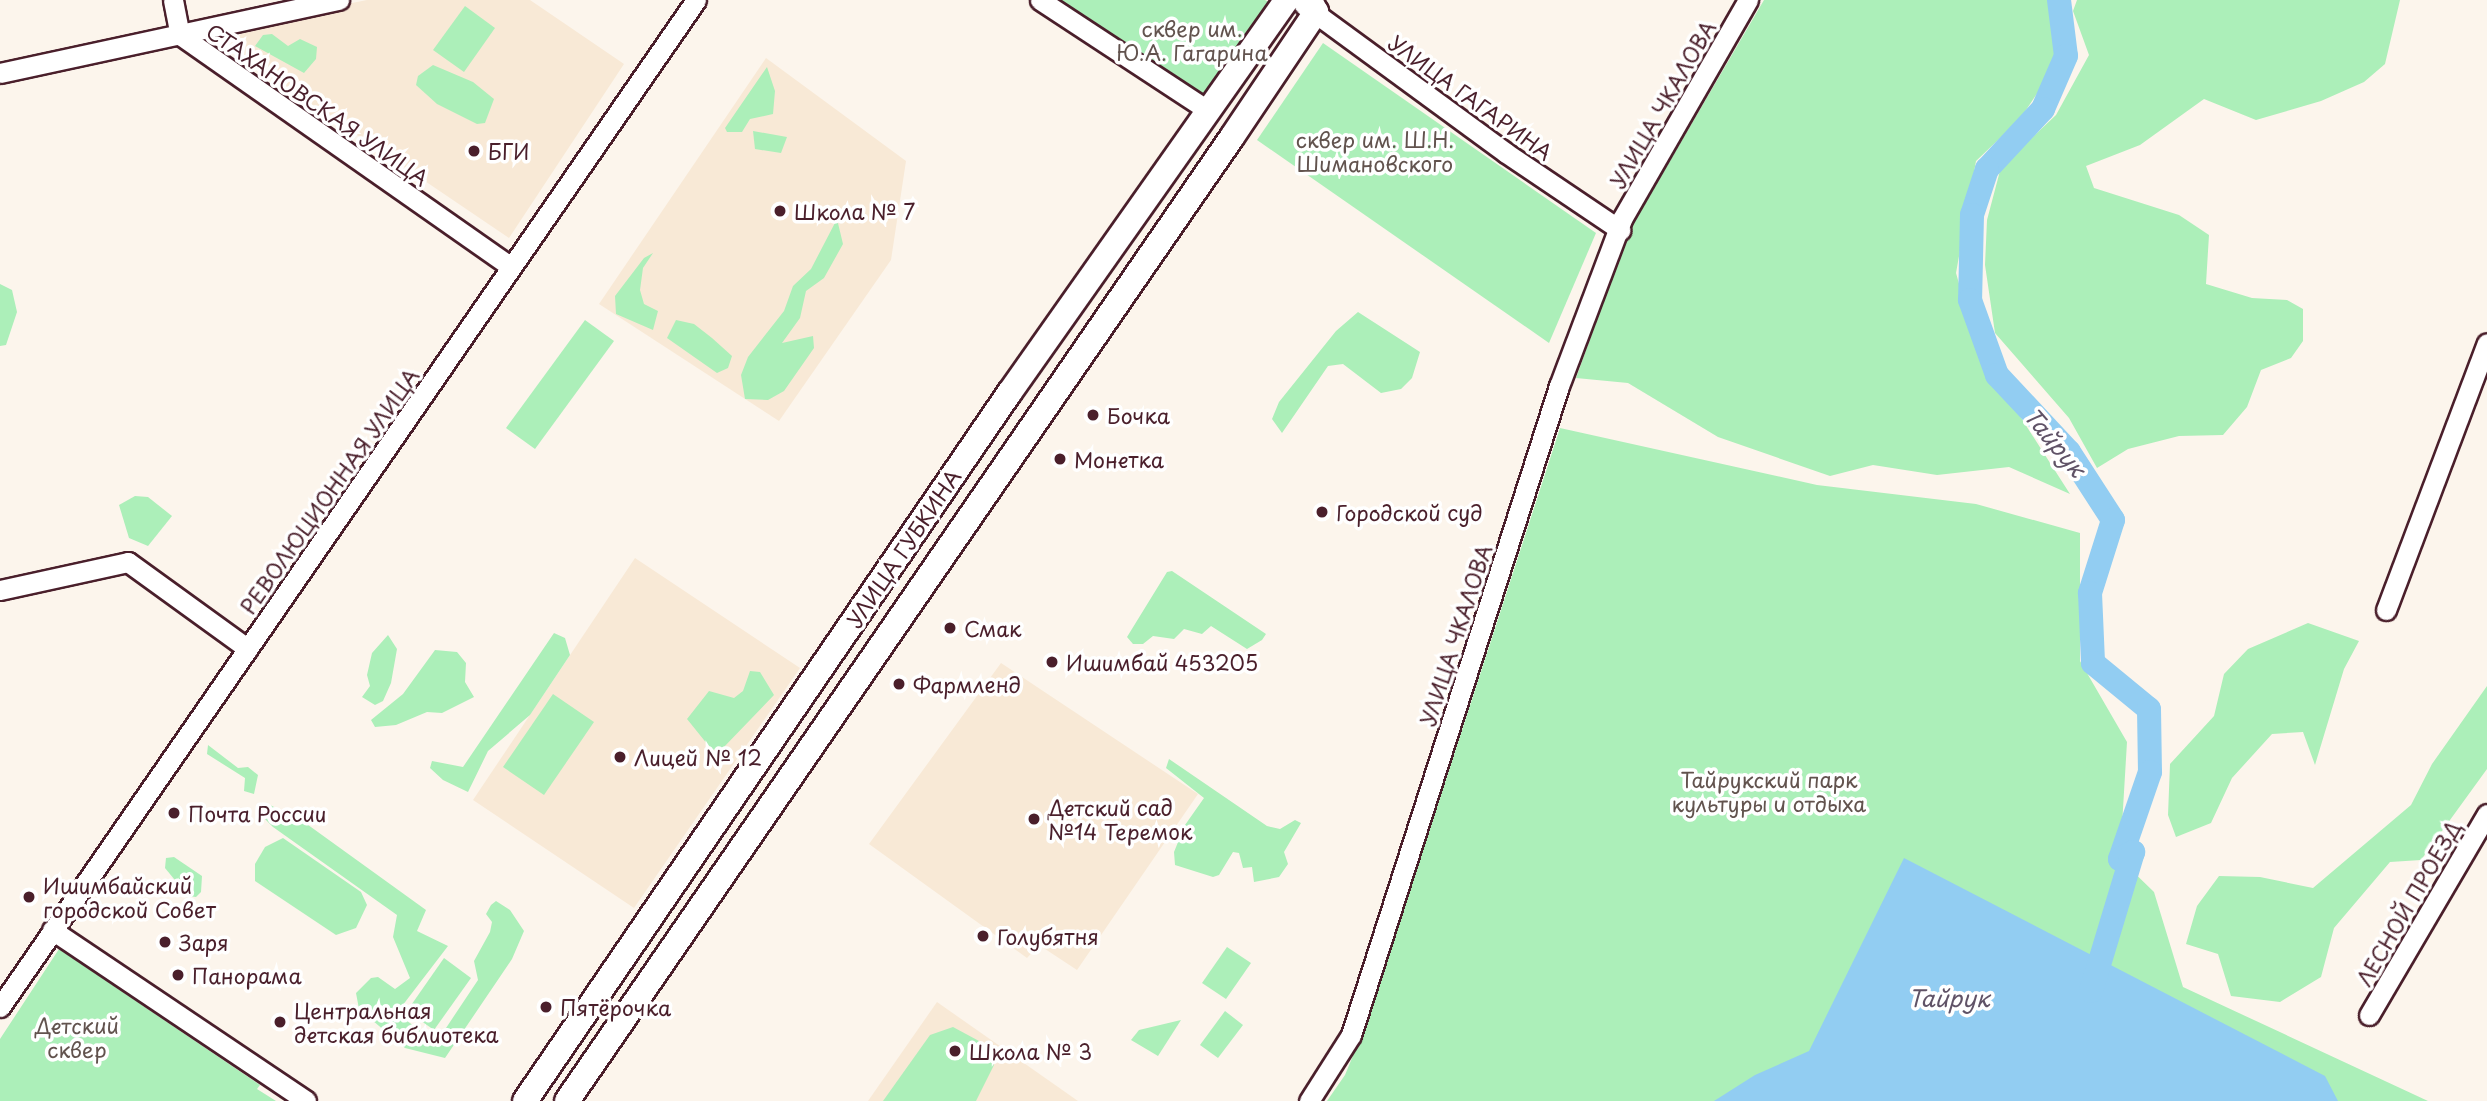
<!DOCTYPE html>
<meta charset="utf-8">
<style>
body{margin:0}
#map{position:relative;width:2487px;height:1101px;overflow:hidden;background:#fcf5ec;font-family:"Playpen Sans",sans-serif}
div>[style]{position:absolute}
.built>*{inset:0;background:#f8e9d6}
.green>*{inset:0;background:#acefb9}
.water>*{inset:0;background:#92cdf2}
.river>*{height:24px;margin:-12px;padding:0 12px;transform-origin:12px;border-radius:12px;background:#92cdf2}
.roads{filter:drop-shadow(2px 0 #4a1f2b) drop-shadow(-2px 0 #4a1f2b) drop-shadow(0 2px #4a1f2b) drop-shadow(0 -2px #4a1f2b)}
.minor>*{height:19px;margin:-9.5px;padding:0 9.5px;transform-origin:9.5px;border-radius:9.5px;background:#fff}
.major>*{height:24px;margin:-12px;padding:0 12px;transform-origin:12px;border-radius:12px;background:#fff}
.dots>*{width:19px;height:19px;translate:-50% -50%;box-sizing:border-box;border:4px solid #fff;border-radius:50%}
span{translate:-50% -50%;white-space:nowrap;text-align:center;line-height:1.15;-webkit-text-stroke:7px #fff;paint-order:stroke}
.park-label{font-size:21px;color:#62534e}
.street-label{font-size:21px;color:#4a1f2b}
.poi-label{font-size:21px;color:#4a1f2b}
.left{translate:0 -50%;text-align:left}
.water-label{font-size:23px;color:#605367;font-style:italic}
</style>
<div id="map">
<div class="built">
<div style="clip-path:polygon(367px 0,530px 0,624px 64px,509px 238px,230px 49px,248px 24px)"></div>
<div style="clip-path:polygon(766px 58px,906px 161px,891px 260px,779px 421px,599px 304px)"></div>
<div style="clip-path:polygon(635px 558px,800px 668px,634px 908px,473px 800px)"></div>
<div style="clip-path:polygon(1001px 663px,1198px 794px,1077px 970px,1039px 945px,1027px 958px,869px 844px)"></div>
<div style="clip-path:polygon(937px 1002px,1078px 1101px,868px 1101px)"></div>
</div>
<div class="green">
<div style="clip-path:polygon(1060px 0,1265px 0,1269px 2px,1204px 97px)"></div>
<div style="clip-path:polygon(1764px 0,2053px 0,2050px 10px,2060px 44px,2040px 89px,2020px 119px,1976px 161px,1956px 273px,1973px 333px,2000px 385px,2070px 494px,2009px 467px,1937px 475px,1873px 465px,1830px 476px,1718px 437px,1628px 383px,1576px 378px,1629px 231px)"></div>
<div style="clip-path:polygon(2077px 0,2400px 0,2385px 64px,2364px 82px,2321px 101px,2256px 120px,2204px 99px,2140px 145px,2086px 166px,2094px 188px,2179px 215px,2209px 235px,2206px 284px,2252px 298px,2287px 300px,2303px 309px,2303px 341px,2291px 358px,2261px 370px,2247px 407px,2223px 435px,2179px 436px,2128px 449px,2097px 468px,2069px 418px,1995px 333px,1985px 265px,1987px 220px,2001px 167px,2056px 115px,2089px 55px,2073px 11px)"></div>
<div style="clip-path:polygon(465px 6px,495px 28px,464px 72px,433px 50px)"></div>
<div style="clip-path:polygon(272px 34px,288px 46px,300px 39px,317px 47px,316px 59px,304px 73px,255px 46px,263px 35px)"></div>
<div style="clip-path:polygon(1323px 43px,1596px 233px,1549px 343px,1257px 140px)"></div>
<div style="clip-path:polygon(433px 65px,473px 82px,494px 99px,485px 123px,477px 124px,437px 104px,416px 85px,418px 76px)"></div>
<div style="clip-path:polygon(767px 67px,775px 91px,773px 114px,750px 119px,742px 132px,727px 132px,725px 128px)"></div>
<div style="clip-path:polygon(753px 131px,787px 137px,781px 153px,755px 149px)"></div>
<div style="clip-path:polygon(837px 219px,843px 244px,824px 278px,806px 291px,800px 318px,782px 343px,813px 336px,814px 348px,784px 391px,768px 400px,745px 399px,741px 375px,748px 357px,784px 311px,793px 286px,811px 269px)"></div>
<div style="clip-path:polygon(653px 253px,643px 268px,640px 290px,644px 304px,658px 311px,653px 330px,616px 314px,615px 296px,644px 258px)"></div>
<div style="clip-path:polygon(0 284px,12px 290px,17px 312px,6px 345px,0 346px)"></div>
<div style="clip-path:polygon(1358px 312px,1420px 352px,1412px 378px,1401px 389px,1381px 393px,1343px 364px,1328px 366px,1282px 433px,1272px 419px,1279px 402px,1336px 331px)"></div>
<div style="clip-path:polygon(585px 320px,614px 341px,535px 449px,506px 428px)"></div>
<div style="clip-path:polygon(676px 320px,694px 324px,712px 338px,732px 356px,728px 368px,717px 373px,667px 338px)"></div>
<div style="clip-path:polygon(1560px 428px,1817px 485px,1976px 504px,2080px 533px,2080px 661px,2127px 742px,2120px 859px,2154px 892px,2183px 987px,2428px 1101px,1327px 1101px,1345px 1075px,1369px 1017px)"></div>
<div style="clip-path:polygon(135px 496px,148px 497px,172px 516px,148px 546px,129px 538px,119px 505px)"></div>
<div style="clip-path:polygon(1172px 571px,1266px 634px,1262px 640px,1247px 649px,1211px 626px,1202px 634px,1184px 629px,1174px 639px,1153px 636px,1143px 644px,1133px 644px,1127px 637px,1167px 572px)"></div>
<div style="clip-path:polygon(2308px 623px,2359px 641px,2344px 669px,2315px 765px,2303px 732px,2272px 734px,2232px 778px,2211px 823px,2176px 837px,2168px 815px,2170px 764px,2214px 716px,2224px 674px,2248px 649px)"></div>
<div style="clip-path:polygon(554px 633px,565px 638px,570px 655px,530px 715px,488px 751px,468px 792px,443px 780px,430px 768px,432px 761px,463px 767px)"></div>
<div style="clip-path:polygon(388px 635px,397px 649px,391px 683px,383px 701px,375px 705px,362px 697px,370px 686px,367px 675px,372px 653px)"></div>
<div style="clip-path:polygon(435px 650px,457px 652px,466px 663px,465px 682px,474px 697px,442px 713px,427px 712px,396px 725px,375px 727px,371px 720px,403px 694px)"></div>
<div style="clip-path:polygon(750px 671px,760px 672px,774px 695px,723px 748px,712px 750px,687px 719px,709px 691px,734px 698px,743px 691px)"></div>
<div style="clip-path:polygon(2487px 686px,2487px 769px,2421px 860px,2390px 862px,2334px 928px,2321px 977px,2280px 1002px,2231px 996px,2218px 954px,2186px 944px,2197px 906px,2219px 876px,2260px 877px,2313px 888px,2411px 805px,2432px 764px)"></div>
<div style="clip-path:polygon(553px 694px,594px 722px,544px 795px,503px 767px)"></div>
<div style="clip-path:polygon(208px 745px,238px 768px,248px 767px,258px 775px,254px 794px,244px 791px,245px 778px,207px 754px)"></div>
<div style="clip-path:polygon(1169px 759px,1267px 826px,1280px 829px,1295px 820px,1301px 823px,1284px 852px,1288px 864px,1279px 877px,1254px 882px,1252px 867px,1243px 868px,1239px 853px,1233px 852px,1219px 875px,1213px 877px,1175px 865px,1174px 852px,1185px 825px,1204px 798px,1166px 768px)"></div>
<div style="clip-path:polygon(268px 804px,304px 822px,426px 910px,417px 931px,448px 946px,399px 1010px,400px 1016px,431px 1038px,442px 1034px,478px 980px,474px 961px,490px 932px,492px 922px,486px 914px,491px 905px,496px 901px,510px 910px,524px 931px,512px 959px,445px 1058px,405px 1048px,359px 1009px,356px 993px,371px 978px,378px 977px,395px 989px,410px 978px,393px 937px,397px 915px,273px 827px,258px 812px,258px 806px)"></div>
<div style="clip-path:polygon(283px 838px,361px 892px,367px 905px,356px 928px,336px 935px,255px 881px,255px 864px,265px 847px)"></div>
<div style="clip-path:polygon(174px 857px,202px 876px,201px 892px,196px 897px,188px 896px,165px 868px,166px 858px)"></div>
<div style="clip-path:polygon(1227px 947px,1251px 963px,1226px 999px,1202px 983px)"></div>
<div style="clip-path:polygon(59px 949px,260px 1085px,257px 1089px,276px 1101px,0 1101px,0 1039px)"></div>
<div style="clip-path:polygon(444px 958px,471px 978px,434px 1030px,407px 1011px)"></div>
<div style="clip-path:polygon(1225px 1011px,1243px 1025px,1218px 1058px,1200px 1045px)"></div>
<div style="clip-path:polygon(1181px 1020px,1158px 1056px,1131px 1040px,1139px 1030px)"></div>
<div style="clip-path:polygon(953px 1027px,979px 1041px,994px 1065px,976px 1101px,883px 1101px,930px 1035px)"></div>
</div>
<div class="water">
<div style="clip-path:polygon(1904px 858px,2325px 1076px,2338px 1101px,1714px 1101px,1755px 1075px,1809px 1051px)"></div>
</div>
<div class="river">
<div style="left:2059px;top:0;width:56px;rotate:82.9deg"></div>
<div style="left:2066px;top:56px;width:58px;rotate:113.5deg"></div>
<div style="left:2043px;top:109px;width:82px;rotate:133deg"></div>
<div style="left:1987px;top:169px;width:48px;rotate:108.1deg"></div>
<div style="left:1972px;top:215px;width:85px;rotate:91.3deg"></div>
<div style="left:1970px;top:300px;width:80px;rotate:70.2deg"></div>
<div style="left:1997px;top:375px;width:105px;rotate:46.9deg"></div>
<div style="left:2069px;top:452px;width:81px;rotate:57.1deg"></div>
<div style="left:2113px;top:520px;width:77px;rotate:107.5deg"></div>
<div style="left:2090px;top:593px;width:70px;rotate:87.5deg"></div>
<div style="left:2093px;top:663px;width:72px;rotate:39.4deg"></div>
<div style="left:2149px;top:709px;width:63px;rotate:89.1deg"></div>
<div style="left:2150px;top:772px;width:92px;rotate:109deg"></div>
<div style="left:2120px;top:859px;width:15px;rotate:-28deg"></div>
<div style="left:2133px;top:852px;width:145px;rotate:106.8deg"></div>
</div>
<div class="roads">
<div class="minor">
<div style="left:173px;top:0;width:36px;rotate:79deg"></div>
<div style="left:1040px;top:0;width:202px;rotate:33.3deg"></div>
<div style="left:1304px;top:5px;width:250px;rotate:36.2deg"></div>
<div style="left:1506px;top:153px;width:138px;rotate:34deg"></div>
<div style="left:180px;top:35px;width:404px;rotate:35deg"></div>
<div style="left:0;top:73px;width:347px;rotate:-12.2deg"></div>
<div style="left:0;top:590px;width:131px;rotate:-12.3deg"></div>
<div style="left:128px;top:562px;width:148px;rotate:35.9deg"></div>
<div style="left:2386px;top:610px;width:285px;rotate:-69.3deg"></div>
<div style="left:52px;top:930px;width:306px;rotate:33.9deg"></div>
<div style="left:0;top:1007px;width:1224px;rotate:-55.35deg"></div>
<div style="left:2369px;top:1015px;width:233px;rotate:-59.6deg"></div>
<div style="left:1309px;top:1101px;width:78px;rotate:-57.5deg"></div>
<div style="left:1351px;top:1035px;width:682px;rotate:-72.23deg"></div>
<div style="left:1559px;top:386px;width:178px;rotate:-69.3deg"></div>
<div style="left:1622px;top:219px;width:253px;rotate:-60.1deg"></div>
</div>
<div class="major">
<div style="left:525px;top:1101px;width:859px;rotate:-55.63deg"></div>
<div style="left:1010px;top:392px;width:480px;rotate:-54.8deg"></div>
<div style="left:567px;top:1101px;width:1171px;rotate:-55.4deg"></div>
<div style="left:1232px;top:137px;width:151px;rotate:-56.1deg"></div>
<div style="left:1316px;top:12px;width:13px;rotate:-117deg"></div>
</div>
</div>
<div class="dots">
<div style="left:474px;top:151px;background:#4a1f2b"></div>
<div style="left:780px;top:211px;background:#4a1f2b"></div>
<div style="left:1093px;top:415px;background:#4a1f2b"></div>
<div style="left:1060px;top:459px;background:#4a1f2b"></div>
<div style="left:1322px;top:512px;background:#4a1f2b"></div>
<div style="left:950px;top:628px;background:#4a1f2b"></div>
<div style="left:1052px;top:662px;background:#4a1f2b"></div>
<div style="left:899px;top:684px;background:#4a1f2b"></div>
<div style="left:620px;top:757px;background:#4a1f2b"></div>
<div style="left:174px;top:813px;background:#4a1f2b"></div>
<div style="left:1034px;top:819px;background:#4a1f2b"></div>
<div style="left:29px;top:897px;background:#4a1f2b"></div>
<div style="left:983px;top:936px;background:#4a1f2b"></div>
<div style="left:165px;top:942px;background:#4a1f2b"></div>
<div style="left:178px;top:975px;background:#4a1f2b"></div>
<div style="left:546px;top:1007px;background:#4a1f2b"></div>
<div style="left:280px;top:1022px;background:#4a1f2b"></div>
<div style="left:955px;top:1051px;background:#4a1f2b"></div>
</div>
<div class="park-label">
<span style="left:1192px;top:40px">сквер им.<br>Ю.А. Гагарина</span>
<span style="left:1375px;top:151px">сквер им. Ш.Н.<br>Шимановского</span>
<span style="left:1769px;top:791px">Тайрукский парк<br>культуры и отдыха</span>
<span style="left:77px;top:1037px">Детский<br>сквер</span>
</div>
<div class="street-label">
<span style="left:1471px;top:97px;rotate:36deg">УЛИЦА ГАГАРИНА</span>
<span style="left:318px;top:104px;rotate:35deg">СТАХАНОВСКАЯ УЛИЦА</span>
<span style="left:1662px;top:104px;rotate:-60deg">УЛИЦА ЧКАЛОВА</span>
<span style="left:329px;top:491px;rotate:-55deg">РЕВОЛЮЦИОННАЯ УЛИЦА</span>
<span style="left:903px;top:548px;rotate:-56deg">УЛИЦА ГУБКИНА</span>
<span style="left:1455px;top:635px;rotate:-72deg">УЛИЦА ЧКАЛОВА</span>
<span style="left:2408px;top:903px;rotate:-60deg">ЛЕСНОЙ ПРОЕЗД</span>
</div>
<div class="poi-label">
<span class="left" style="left:488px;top:151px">БГИ</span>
<span class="left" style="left:794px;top:211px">Школа № 7</span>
<span class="left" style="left:1107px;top:415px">Бочка</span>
<span class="left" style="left:1074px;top:459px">Монетка</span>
<span class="left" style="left:1336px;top:512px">Городской суд</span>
<span class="left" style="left:964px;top:628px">Смак</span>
<span class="left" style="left:1066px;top:662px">Ишимбай 453205</span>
<span class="left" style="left:913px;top:684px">Фармленд</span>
<span class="left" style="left:634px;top:757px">Лицей № 12</span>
<span class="left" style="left:1048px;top:819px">Детский сад<br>№14 Теремок</span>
<span class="left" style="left:188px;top:813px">Почта России</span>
<span class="left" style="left:43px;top:897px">Ишимбайский<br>городской Совет</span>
<span class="left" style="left:997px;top:936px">Голубятня</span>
<span class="left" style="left:179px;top:942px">Заря</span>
<span class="left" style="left:192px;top:975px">Панорама</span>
<span class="left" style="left:560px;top:1007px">Пятёрочка</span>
<span class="left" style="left:294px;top:1022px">Центральная<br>детская библиотека</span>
<span class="left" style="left:969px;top:1051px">Школа № 3</span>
</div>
<div class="water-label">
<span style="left:2055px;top:442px;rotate:50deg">Тайрук</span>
<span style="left:1949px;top:998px">Тайрук</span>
</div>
</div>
